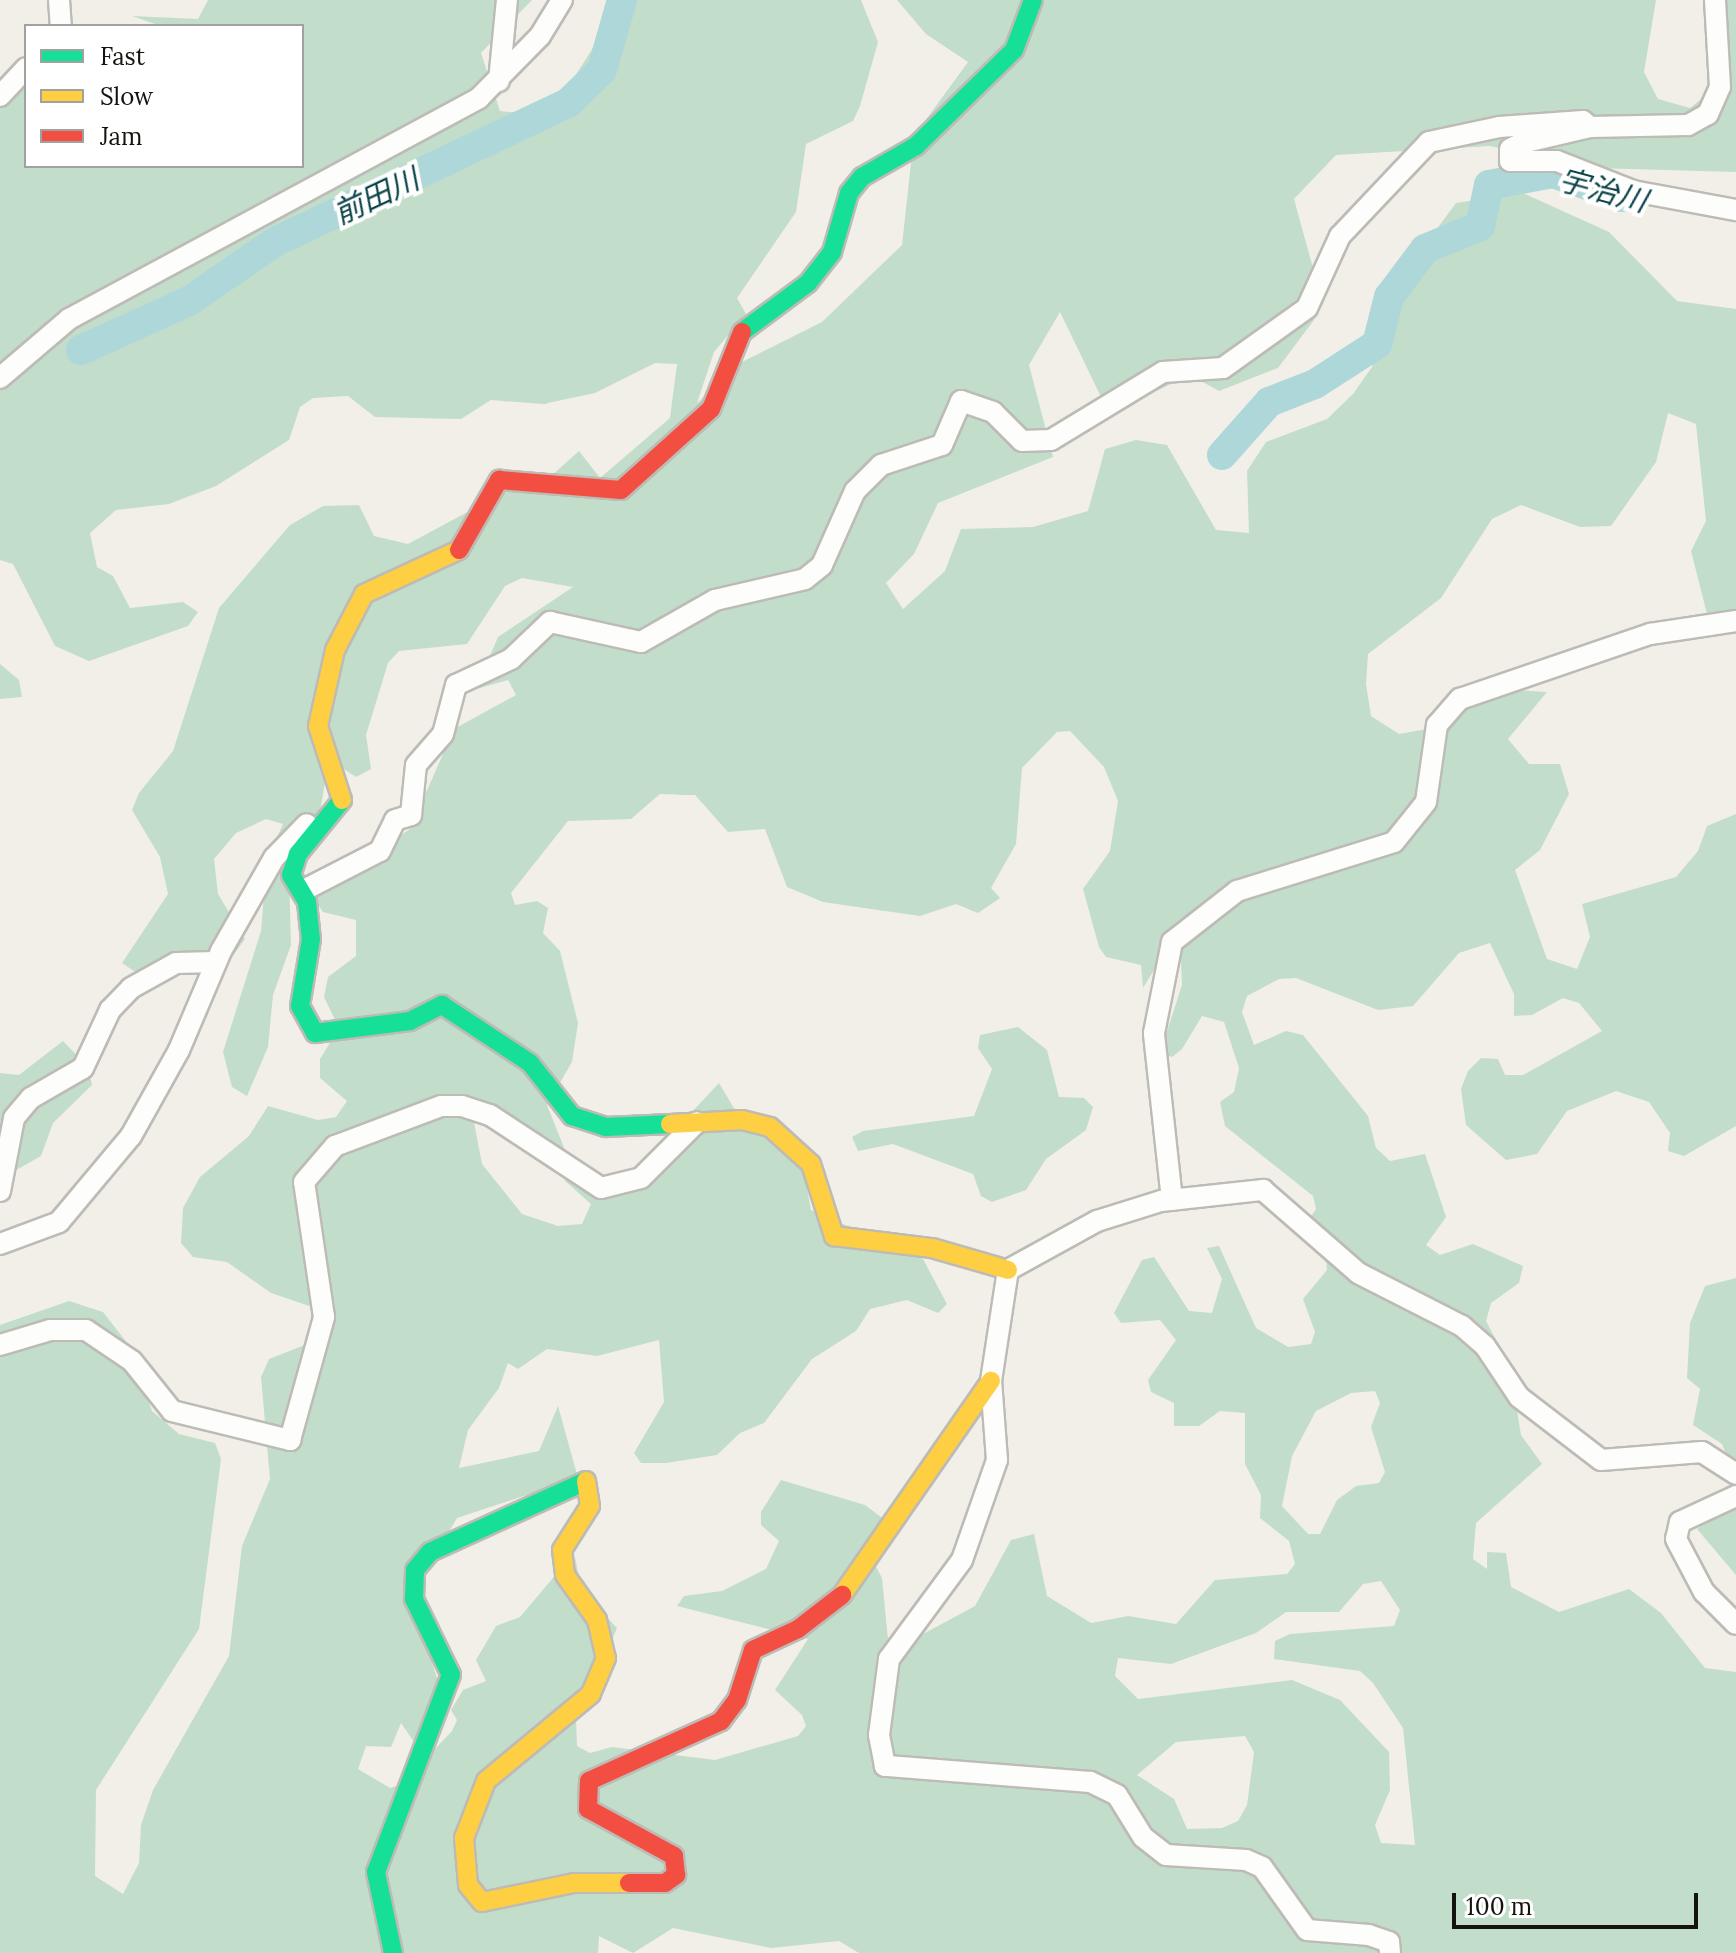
<!DOCTYPE html>
<meta charset="utf-8">
<style>
body{margin:0}
#map{position:relative;width:1736px;height:1953px;overflow:hidden;background:#f2efe8;font-family:Lora,"Noto Sans JP",serif}
div>[style]{position:absolute}
.forest>*{inset:0;background:#c3ddcb}
.river>*{height:30px;margin:-15px;padding:0 15px;transform-origin:15px;border-radius:15px;background:#aed7da}
.roads{filter:drop-shadow(2px 0 #bdbbb5) drop-shadow(-2px 0 #bdbbb5) drop-shadow(0 2px #bdbbb5) drop-shadow(0 -2px #bdbbb5)}
.street>*{height:20px;margin:-10px;padding:0 10px;transform-origin:10px;border-radius:10px;background:#fdfdfc}
.fast>*{height:18px;margin:-9px;padding:0 9px;transform-origin:9px;border-radius:9px;background:#16e098}
.slow>*{height:18px;margin:-9px;padding:0 9px;transform-origin:9px;border-radius:9px;background:#ffcf43}
.jam>*{height:18px;margin:-9px;padding:0 9px;transform-origin:9px;border-radius:9px;background:#f24e42}
span{translate:-50% -50%;white-space:nowrap;text-align:center;line-height:1.15;-webkit-text-stroke:8px #fff;paint-order:stroke}
.water-label{font-size:30px;color:#0a4349;font-style:italic}
.legend{position:absolute;left:24px;top:24px;width:280px;height:144px;box-sizing:border-box;background:#fff;border:2px solid #a1a19f;margin:0;padding:10px 14px;list-style:none;font-size:24px;color:#15130e}
.legend li{display:flex;align-items:center;gap:16px;height:40px}
.legend b{width:40px;border:2px solid #a1a19f}
.scale{position:absolute;left:1452px;top:1893px;width:246px;height:36px;box-sizing:border-box;border:4px solid #15130e;border-top:0;padding-left:10px;font-size:24px;line-height:28px;white-space:nowrap;color:#15130e;-webkit-text-stroke:6px #fff;paint-order:stroke}
</style>
<div id="map">
<div class="forest">
<div style="clip-path:polygon(evenodd,208px 0,532px 0,481px 53px,500px 111px,532px 114px,561px 98px,598px 40px,610px 0,861px 0,878px 42px,860px 106px,853px 121px,806px 144px,796px 212px,737px 298px,746px 314px,714px 352px,697px 403px,742px 362px,822px 322px,902px 245px,914px 136px,968px 62px,926px 34px,897px 0,1656px 0,1644px 72px,1658px 99px,1690px 108px,1715px 88px,1707px 0,1736px 0,1736px 172px,1594px 168px,1490px 146px,1336px 155px,1294px 199px,1319px 290px,1314px 320px,1278px 368px,1219px 391px,1190px 375px,1133px 402px,1103px 401px,1060px 312px,1029px 365px,1053px 457px,938px 503px,914px 554px,886px 583px,903px 609px,945px 571px,961px 529px,1033px 527px,1088px 511px,1105px 449px,1136px 440px,1167px 445px,1216px 530px,1249px 533px,1247px 471px,1266px 442px,1327px 419px,1353px 394px,1372px 367px,1396px 284px,1456px 203px,1523px 193px,1609px 232px,1677px 301px,1736px 309px,1736px 614px,1707px 614px,1691px 551px,1706px 521px,1696px 424px,1668px 413px,1656px 462px,1611px 526px,1580px 527px,1521px 505px,1492px 519px,1441px 598px,1368px 654px,1366px 684px,1371px 716px,1399px 734px,1432px 728px,1484px 688px,1547px 692px,1508px 739px,1529px 764px,1560px 764px,1569px 794px,1540px 850px,1515px 870px,1547px 959px,1577px 969px,1590px 937px,1582px 904px,1676px 877px,1698px 851px,1707px 826px,1736px 814px,1736px 1126px,1684px 1156px,1668px 1151px,1670px 1133px,1649px 1102px,1616px 1091px,1567px 1111px,1537px 1154px,1506px 1160px,1466px 1125px,1461px 1089px,1468px 1071px,1481px 1058px,1498px 1059px,1505px 1075px,1523px 1075px,1602px 1031px,1579px 1003px,1563px 998px,1532px 1015px,1514px 1016px,1514px 994px,1490px 943px,1459px 953px,1413px 1006px,1378px 1010px,1296px 978px,1279px 979px,1247px 996px,1242px 1012px,1254px 1045px,1286px 1031px,1303px 1035px,1368px 1116px,1376px 1148px,1390px 1161px,1425px 1154px,1446px 1217px,1426px 1245px,1440px 1255px,1473px 1244px,1523px 1266px,1519px 1283px,1491px 1303px,1486px 1321px,1510px 1367px,1521px 1435px,1542px 1464px,1476px 1523px,1473px 1559px,1487px 1569px,1487px 1552px,1506px 1553px,1511px 1587px,1559px 1612px,1629px 1589px,1661px 1613px,1705px 1668px,1736px 1672px,1736px 1953px,859px 1953px,839px 1941px,771px 1948px,673px 1928px,633px 1953px,599px 1936px,598px 1953px,0 1953px,0 1325px,69px 1301px,103px 1312px,128px 1344px,152px 1411px,179px 1434px,215px 1443px,221px 1459px,199px 1629px,96px 1790px,95px 1876px,123px 1894px,139px 1863px,141px 1825px,153px 1790px,229px 1656px,242px 1546px,270px 1479px,261px 1377px,269px 1359px,320px 1339px,321px 1310px,271px 1293px,227px 1262px,193px 1257px,181px 1243px,183px 1208px,200px 1177px,249px 1136px,268px 1106px,318px 1120px,336px 1117px,347px 1101px,320px 1078px,320px 1059px,339px 1028px,324px 997px,328px 977px,356px 956px,356px 920px,323px 912px,313px 897px,410px 829px,454px 729px,516px 695px,508px 680px,476px 689px,498px 637px,573px 587px,522px 578px,505px 586px,467px 644px,399px 651px,388px 663px,366px 735px,371px 769px,356px 777px,341px 767px,326px 777px,320px 811px,289px 874px,291px 945px,273px 995px,268px 1047px,247px 1096px,232px 1087px,223px 1052px,261px 931px,267px 859px,283px 824px,266px 819px,236px 833px,214px 859px,218px 894px,245px 939px,234px 954px,219px 964px,137px 973px,122px 963px,168px 894px,160px 857px,132px 810px,139px 793px,173px 751px,219px 608px,290px 525px,323px 506px,359px 505px,374px 536px,408px 544px,499px 495px,550px 477px,579px 451px,600px 478px,670px 418px,677px 364px,655px 363px,595px 393px,543px 404px,491px 400px,461px 419px,375px 417px,348px 396px,313px 398px,300px 407px,289px 440px,216px 486px,169px 504px,116px 510px,90px 533px,97px 567px,113px 576px,130px 608px,183px 602px,198px 612px,188px 626px,89px 661px,55px 646px,13px 564px,0 560px,0 86px,26px 66px,26px 166px,302px 166px,302px 26px,161px 26px,132px 16px,198px 19px,208px 0,1070px 731px,1104px 767px,1118px 801px,1110px 851px,1083px 889px,1099px 947px,1106px 957px,1141px 965px,1143px 988px,1157px 965px,1181px 960px,1182px 985px,1160px 1053px,1172px 1057px,1182px 1049px,1202px 1016px,1224px 1022px,1239px 1068px,1234px 1092px,1220px 1102px,1225px 1126px,1313px 1196px,1316px 1209px,1303px 1228px,1326px 1257px,1327px 1270px,1303px 1299px,1315px 1332px,1311px 1344px,1288px 1347px,1256px 1328px,1219px 1246px,1207px 1248px,1222px 1279px,1212px 1313px,1189px 1311px,1154px 1257px,1142px 1260px,1114px 1313px,1121px 1323px,1160px 1320px,1176px 1340px,1148px 1380px,1151px 1392px,1174px 1403px,1174px 1426px,1199px 1426px,1220px 1411px,1245px 1413px,1245px 1464px,1261px 1495px,1260px 1518px,1289px 1541px,1295px 1564px,1287px 1574px,1215px 1580px,1176px 1624px,1128px 1616px,1091px 1623px,1047px 1596px,1034px 1534px,1011px 1540px,975px 1606px,899px 1647px,888px 1640px,882px 1578px,870px 1555px,885px 1520px,865px 1505px,781px 1480px,761px 1512px,761px 1525px,779px 1541px,766px 1569px,722px 1591px,684px 1596px,677px 1606px,808px 1639px,775px 1690px,802px 1715px,806px 1726px,798px 1736px,715px 1760px,612px 1747px,590px 1753px,577px 1746px,576px 1720px,617px 1628px,582px 1591px,574px 1553px,520px 1617px,496px 1626px,476px 1660px,486px 1681px,463px 1690px,451px 1710px,457px 1720px,452px 1731px,402px 1784px,390px 1788px,358px 1769px,366px 1746px,391px 1747px,401px 1723px,414px 1742px,424px 1733px,439px 1684px,418px 1619px,426px 1570px,457px 1518px,578px 1478px,558px 1406px,539px 1451px,459px 1468px,468px 1430px,499px 1388px,508px 1363px,518px 1369px,547px 1349px,597px 1356px,659px 1340px,664px 1402px,634px 1453px,641px 1463px,666px 1463px,717px 1455px,740px 1433px,764px 1423px,812px 1359px,856px 1331px,870px 1309px,907px 1300px,938px 1313px,947px 1304px,923px 1259px,811px 1210px,804px 1173px,738px 1115px,719px 1083px,635px 1173px,564px 1180px,591px 1204px,582px 1224px,558px 1226px,522px 1214px,482px 1164px,472px 1112px,554px 1157px,565px 1150px,547px 1105px,572px 1062px,578px 1023px,560px 951px,543px 933px,548px 908px,537px 901px,515px 905px,511px 893px,568px 821px,631px 819px,660px 794px,695px 795px,728px 832px,765px 829px,787px 887px,823px 902px,920px 916px,956px 904px,978px 913px,1000px 898px,991px 888px,1016px 844px,1022px 768px,1057px 732px,1070px 731px,208px 0,1375px 1391px,1380px 1403px,1371px 1427px,1385px 1472px,1379px 1483px,1356px 1486px,1337px 1500px,1320px 1534px,1308px 1534px,1282px 1506px,1292px 1456px,1316px 1411px,1351px 1393px,1375px 1391px,208px 0,1381px 1581px,1400px 1610px,1394px 1626px,1290px 1634px,1275px 1641px,1274px 1659px,1360px 1671px,1373px 1683px,1403px 1728px,1415px 1845px,1381px 1843px,1375px 1825px,1390px 1790px,1389px 1752px,1340px 1700px,1292px 1680px,1138px 1699px,1115px 1676px,1118px 1658px,1171px 1664px,1256px 1633px,1286px 1612px,1339px 1612px,1363px 1584px,1381px 1581px,208px 0,1245px 1736px,1254px 1752px,1247px 1805px,1238px 1821px,1222px 1828px,1187px 1829px,1174px 1799px,1137px 1775px,1176px 1742px,1245px 1736px)"></div>
<div style="clip-path:polygon(0 664px,19px 680px,22px 697px,0 699px)"></div>
<div style="clip-path:polygon(1018px 1027px,1047px 1050px,1059px 1097px,1084px 1098px,1093px 1107px,1086px 1130px,1046px 1159px,1026px 1190px,992px 1202px,981px 1196px,973px 1174px,893px 1144px,858px 1151px,852px 1137px,863px 1131px,974px 1116px,992px 1069px,978px 1048px,980px 1035px)"></div>
<div style="clip-path:polygon(63px 1041px,88px 1067px,92px 1085px,53px 1123px,41px 1156px,11px 1173px,0 1190px,0 1073px,19px 1075px)"></div>
<div style="clip-path:polygon(1736px 1278px,1736px 1479px,1722px 1444px,1693px 1425px,1700px 1389px,1687px 1378px,1690px 1323px,1705px 1286px)"></div>
<div style="clip-path:polygon(1736px 1503px,1736px 1575px,1697px 1529px)"></div>
</div>
<div class="river">
<div style="left:81px;top:350px;width:119px;rotate:-24.4deg"></div>
<div style="left:189px;top:301px;width:104px;rotate:-34.5deg"></div>
<div style="left:275px;top:242px;width:324px;rotate:-25.4deg"></div>
<div style="left:568px;top:103px;width:47px;rotate:-44.1deg"></div>
<div style="left:602px;top:70px;width:73px;rotate:-74.1deg"></div>
<div style="left:1222px;top:455px;width:71px;rotate:-48.4deg"></div>
<div style="left:1269px;top:402px;width:49px;rotate:-21.4deg"></div>
<div style="left:1315px;top:384px;width:74px;rotate:-32.8deg"></div>
<div style="left:1377px;top:344px;width:49px;rotate:-75.7deg"></div>
<div style="left:1389px;top:297px;width:60px;rotate:-53.1deg"></div>
<div style="left:1425px;top:249px;width:60px;rotate:-22.7deg"></div>
<div style="left:1480px;top:226px;width:42px;rotate:-77.6deg"></div>
<div style="left:1489px;top:185px;width:65px;rotate:-10.6deg"></div>
<div style="left:1553px;top:173px;width:73px;rotate:19.2deg"></div>
</div>
<div class="roads">
<div class="street">
<div style="left:59px;top:0;width:26px;rotate:86deg"></div>
<div style="left:1715px;top:0;width:87px;rotate:86.7deg"></div>
<div style="left:1720px;top:87px;width:30px;rotate:114deg"></div>
<div style="left:1708px;top:114px;width:23px;rotate:151deg"></div>
<div style="left:1688px;top:125px;width:98px;rotate:178.8deg"></div>
<div style="left:1590px;top:127px;width:70px;rotate:166.8deg"></div>
<div style="left:1522px;top:143px;width:13px;rotate:153deg"></div>
<div style="left:1510px;top:149px;width:12px;rotate:90deg"></div>
<div style="left:1510px;top:161px;width:47px"></div>
<div style="left:1557px;top:161px;width:82px;rotate:21.5deg"></div>
<div style="left:1633px;top:191px;width:105px;rotate:10.5deg"></div>
<div style="left:499px;top:81px;width:81px;rotate:-84.4deg"></div>
<div style="left:0;top:96px;width:38px;rotate:-47deg"></div>
<div style="left:0;top:378px;width:91px;rotate:-40.5deg"></div>
<div style="left:69px;top:319px;width:466px;rotate:-28.3deg"></div>
<div style="left:479px;top:98px;width:87px;rotate:-45.5deg"></div>
<div style="left:540px;top:36px;width:42px;rotate:-58.6deg"></div>
<div style="left:304px;top:890px;width:85px;rotate:-27.2deg"></div>
<div style="left:380px;top:851px;width:34px;rotate:-64deg"></div>
<div style="left:395px;top:820px;width:17px;rotate:-17deg"></div>
<div style="left:411px;top:815px;width:50px;rotate:-84.3deg"></div>
<div style="left:416px;top:765px;width:41px;rotate:-48.9deg"></div>
<div style="left:443px;top:734px;width:51px;rotate:-75.1deg"></div>
<div style="left:456px;top:685px;width:61px;rotate:-25.3deg"></div>
<div style="left:511px;top:659px;width:54px;rotate:-43.5deg"></div>
<div style="left:550px;top:622px;width:93px;rotate:12.4deg"></div>
<div style="left:641px;top:642px;width:85px;rotate:-29.6deg"></div>
<div style="left:715px;top:600px;width:92px;rotate:-13.1deg"></div>
<div style="left:805px;top:579px;width:22px;rotate:-39deg"></div>
<div style="left:822px;top:565px;width:81px;rotate:-66deg"></div>
<div style="left:855px;top:491px;width:37px;rotate:-45deg"></div>
<div style="left:881px;top:465px;width:64px;rotate:-18.2deg"></div>
<div style="left:942px;top:445px;width:48px;rotate:-66.6deg"></div>
<div style="left:961px;top:401px;width:34px;rotate:19deg"></div>
<div style="left:993px;top:412px;width:41px;rotate:45deg"></div>
<div style="left:1022px;top:441px;width:29px;rotate:-2deg"></div>
<div style="left:1051px;top:440px;width:131px;rotate:-31.3deg"></div>
<div style="left:1163px;top:372px;width:60px;rotate:-3.8deg"></div>
<div style="left:1223px;top:368px;width:103px;rotate:-35.5deg"></div>
<div style="left:1307px;top:308px;width:79px;rotate:-65.4deg"></div>
<div style="left:1340px;top:236px;width:129px;rotate:-46.6deg"></div>
<div style="left:1429px;top:142px;width:72px;rotate:-12.1deg"></div>
<div style="left:1499px;top:127px;width:84px;rotate:-4.1deg"></div>
<div style="left:1583px;top:121px;width:9px;rotate:41deg"></div>
<div style="left:0;top:1191px;width:74px;rotate:-79.1deg"></div>
<div style="left:14px;top:1118px;width:26px;rotate:-50deg"></div>
<div style="left:31px;top:1098px;width:60px;rotate:-30deg"></div>
<div style="left:83px;top:1068px;width:64px;rotate:-65deg"></div>
<div style="left:110px;top:1010px;width:30px;rotate:-46deg"></div>
<div style="left:131px;top:988px;width:51px;rotate:-29.1deg"></div>
<div style="left:176px;top:963px;width:40px;rotate:-1.4deg"></div>
<div style="left:1172px;top:1200px;width:168px;rotate:-96.2deg"></div>
<div style="left:1154px;top:1033px;width:93px;rotate:-78.8deg"></div>
<div style="left:1172px;top:942px;width:83px;rotate:-38.1deg"></div>
<div style="left:1237px;top:891px;width:164px;rotate:-17.3deg"></div>
<div style="left:1394px;top:842px;width:51px;rotate:-51.3deg"></div>
<div style="left:1426px;top:802px;width:78px;rotate:-81.9deg"></div>
<div style="left:1437px;top:725px;width:35px;rotate:-49deg"></div>
<div style="left:1460px;top:699px;width:201px;rotate:-18.9deg"></div>
<div style="left:1650px;top:634px;width:87px;rotate:-8.6deg"></div>
<div style="left:0;top:1244px;width:63px;rotate:-20.4deg"></div>
<div style="left:59px;top:1222px;width:112px;rotate:-50.1deg"></div>
<div style="left:131px;top:1136px;width:98px;rotate:-60.8deg"></div>
<div style="left:179px;top:1050px;width:108px;rotate:-67deg"></div>
<div style="left:221px;top:951px;width:107px;rotate:-60.3deg"></div>
<div style="left:274px;top:858px;width:47px;rotate:-45.9deg"></div>
<div style="left:0;top:1345px;width:52px;rotate:-16.7deg"></div>
<div style="left:50px;top:1330px;width:36px"></div>
<div style="left:86px;top:1330px;width:55px;rotate:34deg"></div>
<div style="left:132px;top:1361px;width:64px;rotate:51.3deg"></div>
<div style="left:172px;top:1411px;width:122px;rotate:13.8deg"></div>
<div style="left:290px;top:1440px;width:128px;rotate:-74.5deg"></div>
<div style="left:324px;top:1317px;width:136px;rotate:-98.4deg"></div>
<div style="left:304px;top:1182px;width:48px;rotate:-49.3deg"></div>
<div style="left:335px;top:1146px;width:113px;rotate:-20.7deg"></div>
<div style="left:441px;top:1106px;width:21px"></div>
<div style="left:462px;top:1106px;width:29px;rotate:18deg"></div>
<div style="left:490px;top:1115px;width:133px;rotate:33.3deg"></div>
<div style="left:601px;top:1188px;width:41px;rotate:-14deg"></div>
<div style="left:641px;top:1178px;width:79px;rotate:-45deg"></div>
<div style="left:1736px;top:1496px;width:62px;rotate:155.1deg"></div>
<div style="left:1680px;top:1522px;width:17px;rotate:103deg"></div>
<div style="left:1676px;top:1539px;width:60px;rotate:62.2deg"></div>
<div style="left:1704px;top:1592px;width:45px;rotate:45deg"></div>
<div style="left:1390px;top:1953px;width:11px;rotate:-95deg"></div>
<div style="left:1389px;top:1942px;width:21px;rotate:-161deg"></div>
<div style="left:1369px;top:1935px;width:62px;rotate:-175.4deg"></div>
<div style="left:1307px;top:1930px;width:77px;rotate:-125.5deg"></div>
<div style="left:1262px;top:1867px;width:17px;rotate:-156deg"></div>
<div style="left:1246px;top:1860px;width:80px;rotate:-176.4deg"></div>
<div style="left:1166px;top:1855px;width:29px;rotate:-142deg"></div>
<div style="left:1143px;top:1837px;width:49px;rotate:-121.8deg"></div>
<div style="left:1117px;top:1795px;width:30px;rotate:-154deg"></div>
<div style="left:1090px;top:1782px;width:206px;rotate:-175.5deg"></div>
<div style="left:885px;top:1766px;width:32px;rotate:-101deg"></div>
<div style="left:879px;top:1735px;width:77px;rotate:-82.5deg"></div>
<div style="left:889px;top:1659px;width:123px;rotate:-53.6deg"></div>
<div style="left:962px;top:1560px;width:106px;rotate:-70.7deg"></div>
<div style="left:997px;top:1460px;width:79px;rotate:-94.3deg"></div>
<div style="left:991px;top:1381px;width:112px;rotate:-81.3deg"></div>
<div style="left:1008px;top:1270px;width:102px;rotate:-28.8deg"></div>
<div style="left:1097px;top:1221px;width:67px;rotate:-17.4deg"></div>
<div style="left:1161px;top:1201px;width:103px;rotate:-6.2deg"></div>
<div style="left:1263px;top:1190px;width:126px;rotate:41.1deg"></div>
<div style="left:1358px;top:1273px;width:117px;rotate:27deg"></div>
<div style="left:1462px;top:1326px;width:30px;rotate:41deg"></div>
<div style="left:1485px;top:1346px;width:61px;rotate:56.3deg"></div>
<div style="left:1519px;top:1397px;width:103px;rotate:37.5deg"></div>
<div style="left:1601px;top:1460px;width:101px;rotate:-4.5deg"></div>
<div style="left:1702px;top:1452px;width:40px;rotate:32.9deg"></div>
</div>
<div class="fast">
<div style="left:742px;top:332px;width:82px;rotate:-36.6deg"></div>
<div style="left:808px;top:283px;width:39px;rotate:-52deg"></div>
<div style="left:832px;top:252px;width:61px;rotate:-73.9deg"></div>
<div style="left:849px;top:193px;width:21px;rotate:-51deg"></div>
<div style="left:862px;top:177px;width:62px;rotate:-29.9deg"></div>
<div style="left:916px;top:146px;width:137px;rotate:-44.4deg"></div>
<div style="left:1014px;top:50px;width:53px;rotate:-69.2deg"></div>
<div style="left:342px;top:800px;width:70px;rotate:129.2deg"></div>
<div style="left:298px;top:854px;width:22px;rotate:108deg"></div>
<div style="left:291px;top:875px;width:31px;rotate:59deg"></div>
<div style="left:307px;top:902px;width:37px;rotate:84deg"></div>
<div style="left:311px;top:939px;width:68px;rotate:99.3deg"></div>
<div style="left:300px;top:1006px;width:31px;rotate:61deg"></div>
<div style="left:315px;top:1033px;width:96px;rotate:-7.2deg"></div>
<div style="left:410px;top:1021px;width:36px;rotate:-27deg"></div>
<div style="left:442px;top:1005px;width:105px;rotate:33.4deg"></div>
<div style="left:530px;top:1063px;width:68px;rotate:51.6deg"></div>
<div style="left:572px;top:1116px;width:36px;rotate:18deg"></div>
<div style="left:606px;top:1127px;width:64px;rotate:-2.7deg"></div>
<div style="left:393px;top:1953px;width:83px;rotate:-101.9deg"></div>
<div style="left:376px;top:1872px;width:211px;rotate:-69.2deg"></div>
<div style="left:451px;top:1675px;width:85px;rotate:-116deg"></div>
<div style="left:414px;top:1599px;width:29px;rotate:-88deg"></div>
<div style="left:415px;top:1570px;width:23px;rotate:-50deg"></div>
<div style="left:430px;top:1552px;width:171px;rotate:-24.5deg"></div>
</div>
<div class="slow">
<div style="left:342px;top:800px;width:78px;rotate:-108deg"></div>
<div style="left:318px;top:726px;width:78px;rotate:-77.4deg"></div>
<div style="left:335px;top:650px;width:63px;rotate:-62.6deg"></div>
<div style="left:364px;top:594px;width:105px;rotate:-24.9deg"></div>
<div style="left:670px;top:1124px;width:72px;rotate:-3.2deg"></div>
<div style="left:742px;top:1120px;width:29px;rotate:14deg"></div>
<div style="left:770px;top:1127px;width:55px;rotate:42.1deg"></div>
<div style="left:811px;top:1164px;width:76px;rotate:72.3deg"></div>
<div style="left:834px;top:1236px;width:99px;rotate:7deg"></div>
<div style="left:932px;top:1248px;width:79px;rotate:16.1deg"></div>
<div style="left:586px;top:1481px;width:25px;rotate:81deg"></div>
<div style="left:590px;top:1506px;width:52px;rotate:122.5deg"></div>
<div style="left:562px;top:1550px;width:25px;rotate:83deg"></div>
<div style="left:565px;top:1575px;width:55px;rotate:54.6deg"></div>
<div style="left:597px;top:1620px;width:39px;rotate:77deg"></div>
<div style="left:606px;top:1658px;width:39px;rotate:113deg"></div>
<div style="left:591px;top:1694px;width:136px;rotate:140.4deg"></div>
<div style="left:486px;top:1781px;width:61px;rotate:111.1deg"></div>
<div style="left:464px;top:1838px;width:47px;rotate:85.1deg"></div>
<div style="left:468px;top:1885px;width:22px;rotate:51deg"></div>
<div style="left:482px;top:1902px;width:94px;rotate:-11.7deg"></div>
<div style="left:574px;top:1883px;width:55px"></div>
<div style="left:842px;top:1595px;width:261px;rotate:-55.2deg"></div>
</div>
<div class="jam">
<div style="left:459px;top:550px;width:81px;rotate:-60.3deg"></div>
<div style="left:499px;top:480px;width:122px;rotate:4.7deg"></div>
<div style="left:621px;top:490px;width:121px;rotate:-42deg"></div>
<div style="left:711px;top:409px;width:83px;rotate:-68.1deg"></div>
<div style="left:629px;top:1883px;width:36px"></div>
<div style="left:665px;top:1883px;width:14px;rotate:-36deg"></div>
<div style="left:676px;top:1875px;width:19px;rotate:-96deg"></div>
<div style="left:674px;top:1856px;width:98px;rotate:-151.3deg"></div>
<div style="left:588px;top:1809px;width:28px;rotate:-88deg"></div>
<div style="left:589px;top:1781px;width:145px;rotate:-24.4deg"></div>
<div style="left:721px;top:1721px;width:26px;rotate:-53deg"></div>
<div style="left:737px;top:1700px;width:52px;rotate:-72.3deg"></div>
<div style="left:753px;top:1650px;width:50px;rotate:-25deg"></div>
<div style="left:798px;top:1629px;width:56px;rotate:-37.7deg"></div>
</div>
</div>
<div class="water-label">
<span style="left:1603px;top:190px;rotate:15deg">宇治川</span>
<span style="left:376px;top:196px;rotate:-25deg">前田川</span>
</div>
<ul class="legend">
<li><b style="height:10px;background:#16e098"></b>Fast</li>
<li><b style="height:10px;background:#ffcf43"></b>Slow</li>
<li><b style="height:10px;background:#f24e42"></b>Jam</li>
</ul>
<div class="scale">100 m</div>
</div>
